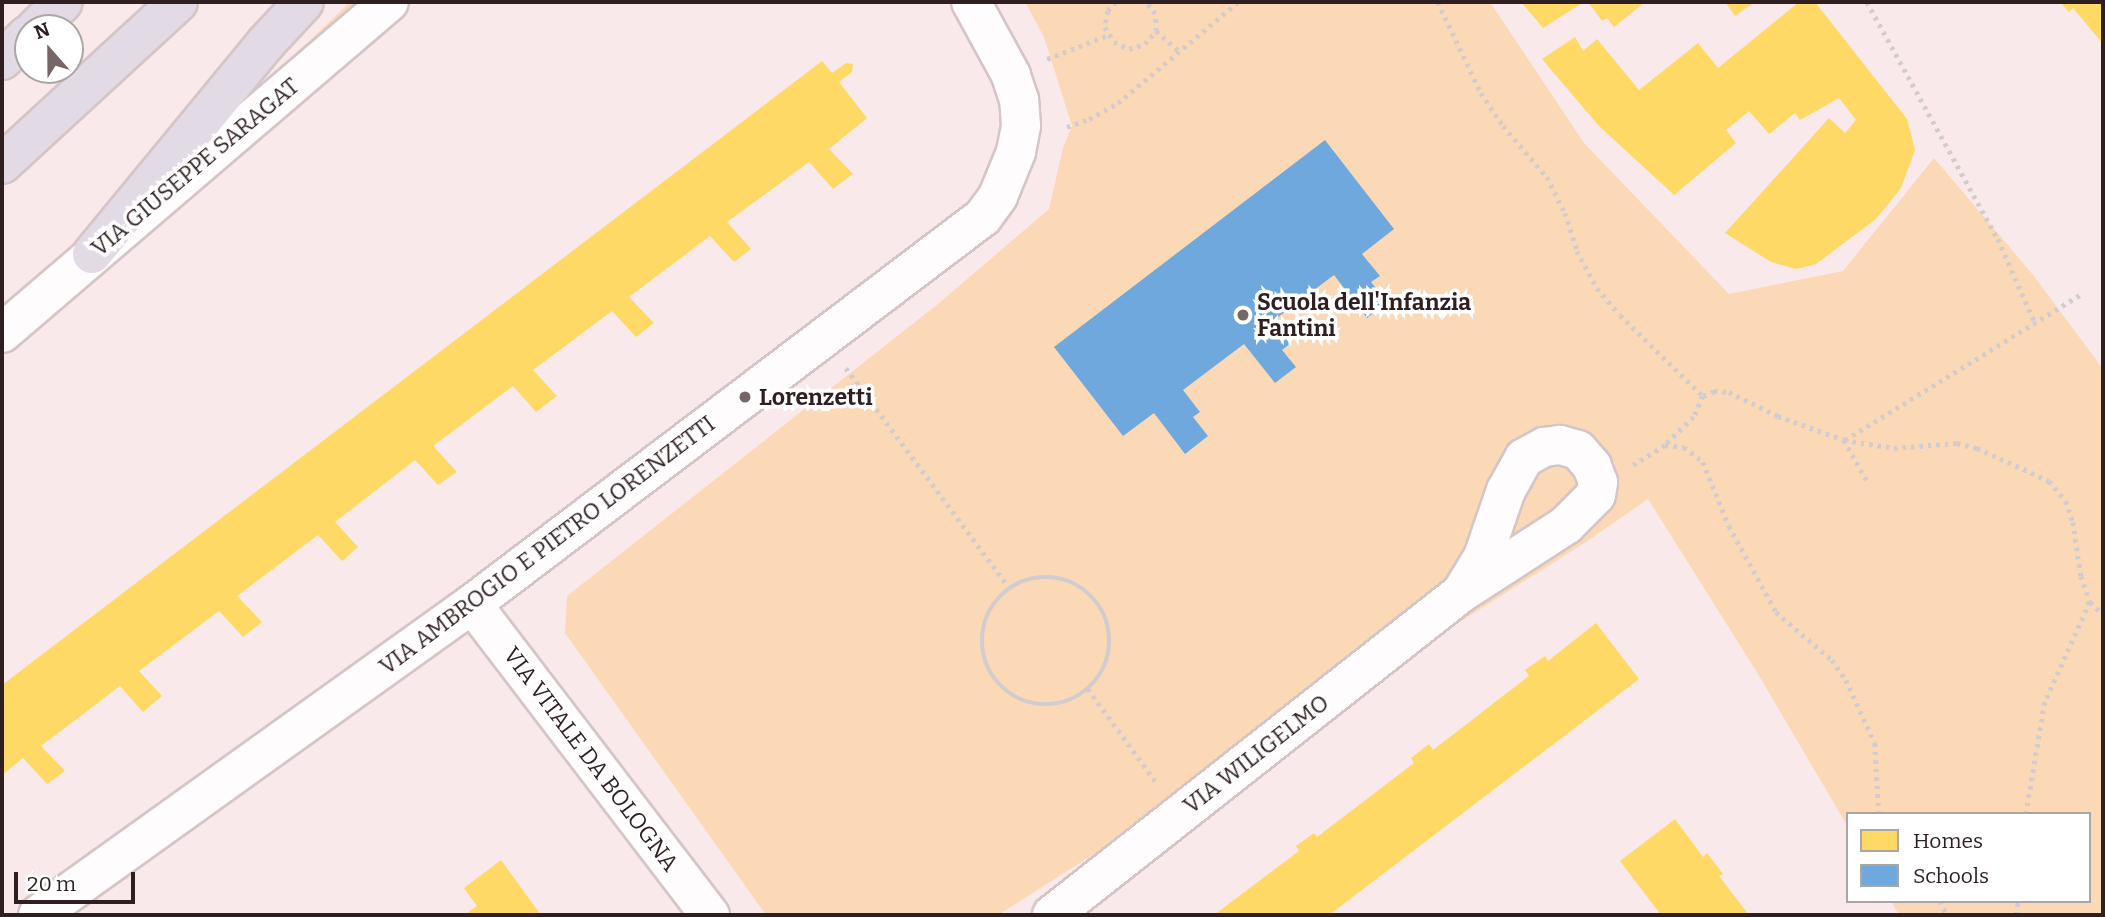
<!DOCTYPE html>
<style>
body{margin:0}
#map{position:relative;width:2105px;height:917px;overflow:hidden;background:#f9e9eb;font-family:Bitter,serif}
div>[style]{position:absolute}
.green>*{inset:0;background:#fbd9b7}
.homes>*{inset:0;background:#ffd966}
.schools>*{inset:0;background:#6fa8dc}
.path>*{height:4.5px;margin-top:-2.25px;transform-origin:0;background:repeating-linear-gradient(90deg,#d3ccce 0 3.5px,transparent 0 8.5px)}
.path>.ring{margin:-2.25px;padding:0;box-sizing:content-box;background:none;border:4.5px solid #d3ccce;border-radius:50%}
.roads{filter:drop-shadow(2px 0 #d5c5c6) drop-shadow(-2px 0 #d5c5c6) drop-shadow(0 2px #d5c5c6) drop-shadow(0 -2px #d5c5c6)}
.street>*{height:38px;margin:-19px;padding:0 19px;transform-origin:19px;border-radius:19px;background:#fefcfc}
.secondary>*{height:38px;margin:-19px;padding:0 19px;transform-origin:19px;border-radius:19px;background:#fefcfc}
.highway>*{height:38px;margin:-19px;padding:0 19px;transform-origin:19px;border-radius:19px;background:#e2dae4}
.dots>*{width:19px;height:19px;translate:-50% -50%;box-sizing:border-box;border:4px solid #fff;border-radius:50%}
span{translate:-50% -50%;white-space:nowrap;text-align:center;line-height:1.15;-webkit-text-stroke:7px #fff;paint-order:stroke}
.street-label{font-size:23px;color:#301f21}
.poi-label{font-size:23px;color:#301f21;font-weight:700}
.left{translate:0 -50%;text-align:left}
.frame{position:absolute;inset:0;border:4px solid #301f21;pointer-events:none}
.legend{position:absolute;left:1846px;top:812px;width:245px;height:91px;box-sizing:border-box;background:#fff;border:2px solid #aca5a6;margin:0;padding:9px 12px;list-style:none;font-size:21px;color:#301f21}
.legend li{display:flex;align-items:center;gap:14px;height:35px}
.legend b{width:35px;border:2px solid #aca5a6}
.north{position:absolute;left:14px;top:14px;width:70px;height:70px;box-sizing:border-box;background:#fff;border:2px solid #aca5a6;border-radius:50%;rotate:339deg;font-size:19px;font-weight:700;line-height:28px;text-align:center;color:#301f21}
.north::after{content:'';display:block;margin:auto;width:24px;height:32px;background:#766668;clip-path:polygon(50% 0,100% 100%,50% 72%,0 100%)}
.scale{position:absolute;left:14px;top:872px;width:121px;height:32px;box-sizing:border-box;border:4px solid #301f21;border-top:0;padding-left:9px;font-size:21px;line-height:24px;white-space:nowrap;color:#301f21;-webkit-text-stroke:5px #fff;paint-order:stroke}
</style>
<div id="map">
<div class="green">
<div style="clip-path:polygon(350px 2px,364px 2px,264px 84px)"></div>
<div style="clip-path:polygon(1025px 2px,1490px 2px,1584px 143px,1729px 294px,1843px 271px,1934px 158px,2034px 276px,2103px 369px,2103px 915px,1899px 915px,1891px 901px,2089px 901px,2089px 814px,1848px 814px,1848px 827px,1758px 674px,1648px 499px,1586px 542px,998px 915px,766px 915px,565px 633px,567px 596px,938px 304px,1049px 209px,1063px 148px,1072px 126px,1044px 37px)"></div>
</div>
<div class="homes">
<div style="clip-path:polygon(1521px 2px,1584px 2px,1543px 28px)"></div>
<div style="clip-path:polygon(1588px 2px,1645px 2px,1614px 27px,1607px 18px,1602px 21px)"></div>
<div style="clip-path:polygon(1725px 2px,1755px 2px,1735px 16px)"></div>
<div style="clip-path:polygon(1799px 2px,1815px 2px,1907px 119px,1915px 150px,1901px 188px,1876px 219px,1816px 264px,1796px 269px,1771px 262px,1725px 233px,1829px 118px,1845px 133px,1856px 120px,1839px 98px,1800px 120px,1795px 113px,1769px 134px,1749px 111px,1726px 130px,1736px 143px,1674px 195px,1598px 125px,1542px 59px,1575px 37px,1583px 51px,1597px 39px,1639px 90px,1698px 43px,1718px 68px)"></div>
<div style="clip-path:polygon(2060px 2px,2103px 2px,2103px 44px,2073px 8px,2069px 12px)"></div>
<div style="clip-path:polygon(822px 61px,832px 73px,846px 63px,853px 64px,852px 72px,839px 82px,867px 118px,829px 149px,853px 174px,833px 189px,809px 162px,727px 222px,751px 249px,734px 262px,710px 236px,629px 297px,654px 323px,636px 337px,612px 311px,533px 370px,557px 396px,536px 412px,513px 386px,433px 446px,457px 472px,438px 485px,415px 460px,335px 522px,358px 547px,342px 561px,318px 535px,237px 596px,262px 622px,243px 637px,219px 611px,139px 671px,162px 696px,143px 712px,120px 686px,41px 746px,65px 771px,47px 784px,23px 758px,2px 775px,2px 685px)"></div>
<div style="clip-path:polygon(1596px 623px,1639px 679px,1601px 708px,1329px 915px,1214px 915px,1299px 851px,1296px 846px,1314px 833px,1317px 837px,1414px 763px,1411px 758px,1429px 744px,1433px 750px,1529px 676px,1525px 670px,1545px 656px,1548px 661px)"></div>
<div style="clip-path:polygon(1675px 819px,1703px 857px,1707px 853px,1723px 874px,1719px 876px,1749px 915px,1661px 915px,1620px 861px)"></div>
<div style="clip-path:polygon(501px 860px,541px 915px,464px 915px,477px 906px,464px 888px)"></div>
</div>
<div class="schools">
<div style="clip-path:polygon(1325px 140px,1394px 229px,1362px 254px,1380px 276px,1371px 282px,1387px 302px,1367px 318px,1334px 275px,1273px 321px,1291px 343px,1282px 350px,1296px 367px,1275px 383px,1244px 344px,1183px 390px,1200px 412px,1193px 417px,1208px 436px,1185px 454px,1154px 413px,1123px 436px,1054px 347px)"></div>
</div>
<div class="path">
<div style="left:1116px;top:2px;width:12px;rotate:132deg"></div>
<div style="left:1108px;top:11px;width:16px;rotate:101deg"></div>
<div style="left:1105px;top:27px;width:17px;rotate:59deg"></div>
<div style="left:1114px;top:42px;width:17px;rotate:25deg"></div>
<div style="left:1129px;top:49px;width:17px;rotate:-17deg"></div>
<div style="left:1145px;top:44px;width:17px;rotate:-50deg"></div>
<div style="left:1156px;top:31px;width:17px;rotate:-93deg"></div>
<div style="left:1155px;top:14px;width:15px;rotate:-127deg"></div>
<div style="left:1438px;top:2px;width:101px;rotate:64.7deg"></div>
<div style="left:1481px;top:93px;width:40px;rotate:56deg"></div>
<div style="left:1503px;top:126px;width:67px;rotate:49.2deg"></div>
<div style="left:1547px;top:177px;width:40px;rotate:63.4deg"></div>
<div style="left:1565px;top:213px;width:40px;rotate:72deg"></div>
<div style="left:1577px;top:251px;width:42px;rotate:61.6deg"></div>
<div style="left:1597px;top:288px;width:35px;rotate:50deg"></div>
<div style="left:1620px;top:315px;width:116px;rotate:44.3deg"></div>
<div style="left:1703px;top:396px;width:23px;rotate:113deg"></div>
<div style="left:1694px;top:417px;width:40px;rotate:136deg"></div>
<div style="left:1665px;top:445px;width:19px;rotate:6deg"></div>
<div style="left:1684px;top:447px;width:24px;rotate:38deg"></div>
<div style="left:1703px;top:462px;width:69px;rotate:67.9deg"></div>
<div style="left:1729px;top:526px;width:98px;rotate:61.3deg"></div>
<div style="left:1776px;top:612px;width:74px;rotate:40.6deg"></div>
<div style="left:1832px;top:660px;width:24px;rotate:55deg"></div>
<div style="left:1846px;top:680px;width:69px;rotate:65.3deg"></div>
<div style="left:1875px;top:743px;width:71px;rotate:86.8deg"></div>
<div style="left:1867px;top:2px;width:271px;rotate:61.1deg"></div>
<div style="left:1998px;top:239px;width:92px;rotate:66.2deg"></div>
<div style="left:1156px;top:31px;width:32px;rotate:41deg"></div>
<div style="left:1047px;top:59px;width:66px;rotate:-21.5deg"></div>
<div style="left:1067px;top:127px;width:23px;rotate:-20deg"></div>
<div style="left:1089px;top:119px;width:33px;rotate:-29deg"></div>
<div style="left:1118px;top:103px;width:157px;rotate:-40.1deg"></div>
<div style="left:846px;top:368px;width:275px;rotate:53.4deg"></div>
<div style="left:1703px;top:396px;width:12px;rotate:-24deg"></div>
<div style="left:1714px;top:391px;width:15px;rotate:4deg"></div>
<div style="left:1729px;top:392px;width:55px;rotate:26.1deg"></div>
<div style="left:1778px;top:416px;width:70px;rotate:20deg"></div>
<div style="left:1844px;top:440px;width:49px;rotate:60.8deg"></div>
<div style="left:1844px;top:440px;width:51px;rotate:9.1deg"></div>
<div style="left:1894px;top:448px;width:63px;rotate:-4.5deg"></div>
<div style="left:1957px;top:443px;width:21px;rotate:14deg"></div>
<div style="left:1977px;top:448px;width:79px;rotate:24.6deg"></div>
<div style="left:2049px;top:481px;width:26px;rotate:50deg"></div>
<div style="left:2066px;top:501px;width:22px;rotate:72deg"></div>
<div style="left:2073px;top:522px;width:55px;rotate:81.6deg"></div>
<div style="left:2081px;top:576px;width:28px;rotate:71deg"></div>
<div style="left:2090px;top:602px;width:110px;rotate:114.2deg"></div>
<div style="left:2045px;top:702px;width:114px;rotate:99.6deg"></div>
<div style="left:1845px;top:440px;width:280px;rotate:-31.7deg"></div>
<div style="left:1633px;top:465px;width:38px;rotate:-32deg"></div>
<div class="ring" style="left:982px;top:577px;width:123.5px;height:123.5px"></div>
<div style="left:2090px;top:602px;width:18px;rotate:43deg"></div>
<div style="left:1088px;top:689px;width:115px;rotate:53.8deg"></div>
<div style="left:1940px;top:901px;width:16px;rotate:63deg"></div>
<div style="left:2016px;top:915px;width:14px;rotate:-82deg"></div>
</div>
<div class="roads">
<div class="street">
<div style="left:472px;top:604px;width:392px;rotate:52.6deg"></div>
<div style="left:38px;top:915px;width:534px;rotate:-35.62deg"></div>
<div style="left:472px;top:604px;width:641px;rotate:-37.14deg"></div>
<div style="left:983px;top:217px;width:26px;rotate:-54deg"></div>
<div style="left:998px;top:196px;width:48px;rotate:-67.8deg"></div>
<div style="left:1016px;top:152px;width:26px;rotate:-79deg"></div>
<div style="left:1021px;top:126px;width:26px;rotate:-94deg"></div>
<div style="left:1019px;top:100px;width:26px;rotate:-108deg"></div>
<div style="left:1011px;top:75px;width:83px;rotate:-118.7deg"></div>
<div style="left:1052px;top:915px;width:521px;rotate:-38.21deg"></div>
<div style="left:1461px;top:593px;width:125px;rotate:-32.9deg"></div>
<div style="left:1566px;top:525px;width:42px;rotate:-45deg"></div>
<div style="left:1596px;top:495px;width:13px;rotate:-81deg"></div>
<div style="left:1598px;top:482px;width:17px;rotate:-111deg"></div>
<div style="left:1592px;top:466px;width:21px;rotate:-131deg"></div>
<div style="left:1578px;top:450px;width:19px;rotate:-164deg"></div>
<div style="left:1560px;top:445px;width:16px;rotate:173deg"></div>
<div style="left:1544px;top:447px;width:23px;rotate:151deg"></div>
<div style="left:1524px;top:458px;width:37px;rotate:119deg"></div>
<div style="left:1506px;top:490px;width:71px;rotate:108.9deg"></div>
<div style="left:1483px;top:557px;width:42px;rotate:121.4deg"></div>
</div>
<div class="secondary">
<div style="left:2px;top:333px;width:509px;rotate:-40.54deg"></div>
</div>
<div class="highway">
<div style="left:36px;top:28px;width:37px;rotate:-44deg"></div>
<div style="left:2px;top:60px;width:36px;rotate:-44deg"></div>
<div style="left:2px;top:164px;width:239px;rotate:-42.6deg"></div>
<div style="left:92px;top:254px;width:272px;rotate:-50.5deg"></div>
<div style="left:265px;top:44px;width:57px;rotate:-47.1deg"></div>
</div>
</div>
<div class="dots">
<div style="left:1243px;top:315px;background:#766668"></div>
<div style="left:745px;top:397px;background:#766668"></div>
</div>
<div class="street-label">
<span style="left:195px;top:167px;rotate:-40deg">VIA GIUSEPPE SARAGAT</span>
<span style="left:547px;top:545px;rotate:-37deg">VIA AMBROGIO E PIETRO LORENZETTI</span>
<span style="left:1256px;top:754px;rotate:-38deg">VIA WILIGELMO</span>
<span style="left:591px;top:759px;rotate:53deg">VIA VITALE DA BOLOGNA</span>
</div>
<div class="poi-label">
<span class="left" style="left:1257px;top:315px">Scuola dell'Infanzia<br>Fantini</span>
<span class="left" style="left:759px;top:397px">Lorenzetti</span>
</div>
<div class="frame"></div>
<ul class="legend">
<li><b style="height:19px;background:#ffd966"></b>Homes</li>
<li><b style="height:19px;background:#6fa8dc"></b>Schools</li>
</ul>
<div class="north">N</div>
<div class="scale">20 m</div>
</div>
